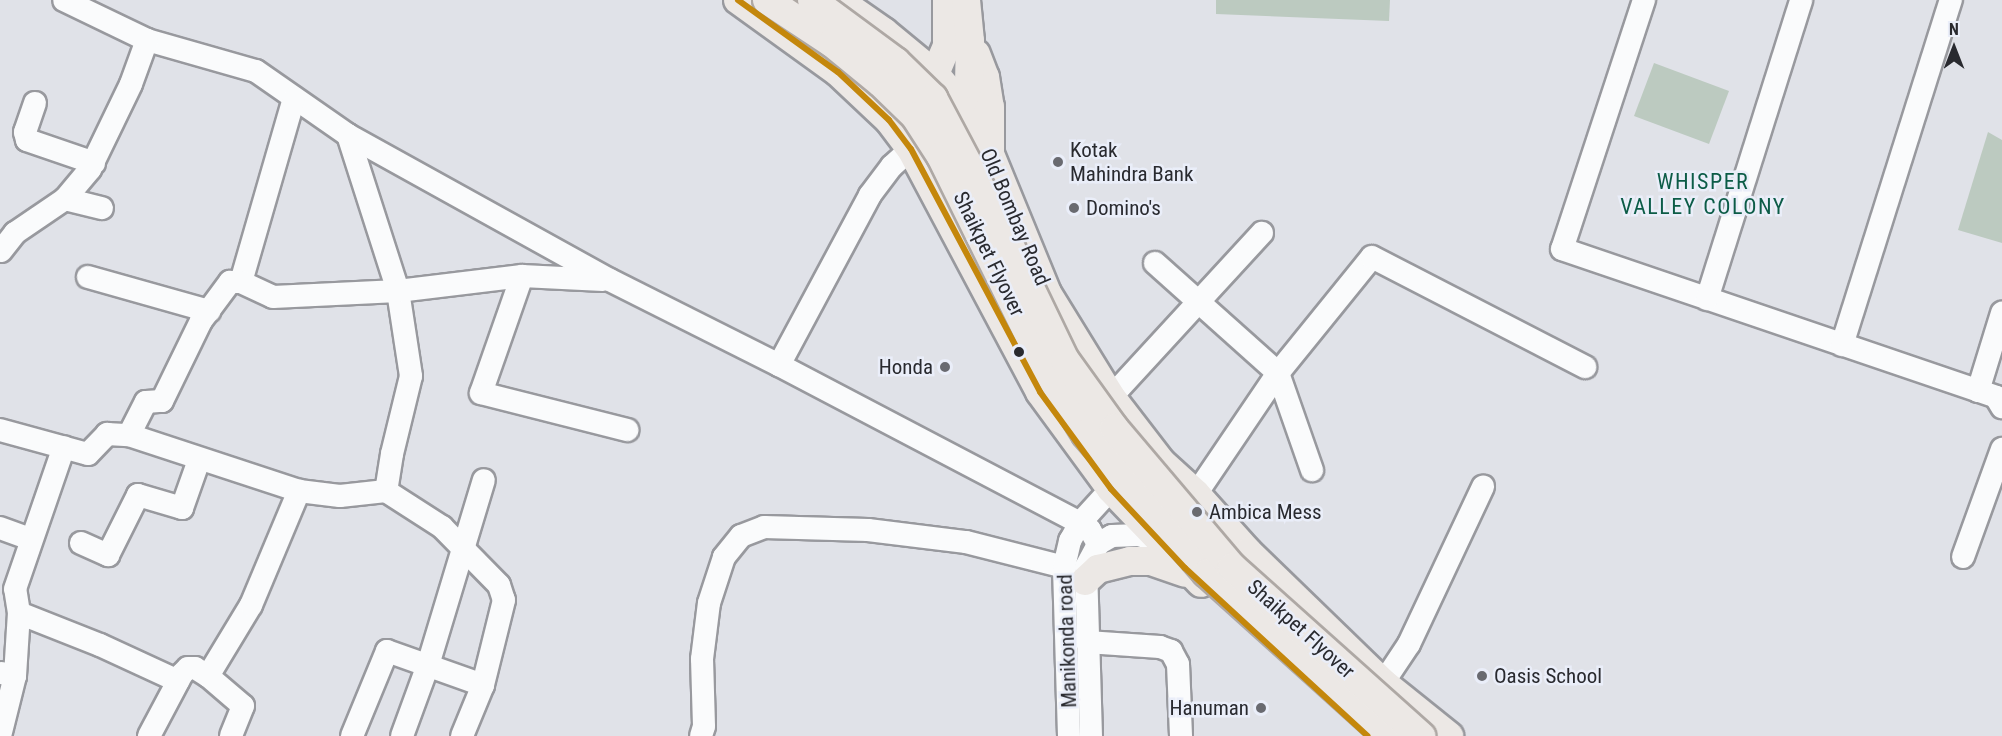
<!DOCTYPE html>
<style>
body{margin:0}
#map{position:relative;width:2002px;height:736px;overflow:hidden;background:#e0e2e8;font-family:"Roboto Condensed",sans-serif}
div>[style]{position:absolute}
.green>*{inset:0;background:#bccac0}
.roads{filter:drop-shadow(2px 0 #98999e) drop-shadow(-2px 0 #98999e) drop-shadow(0 2px #98999e) drop-shadow(0 -2px #98999e)}
.minor>*{height:22px;margin:-11px;padding:0 11px;transform-origin:11px;border-radius:11px;background:#fafbfc}
.major>*{height:28px;margin:-14px;padding:0 14px;transform-origin:14px;border-radius:14px;background:#ece8e5}
.bridges{filter:drop-shadow(2px 0 #aea8a4) drop-shadow(-2px 0 #aea8a4) drop-shadow(0 2px #aea8a4) drop-shadow(0 -2px #aea8a4)}
.major-bridge>*{height:28px;margin:-14px;padding:0 14px;transform-origin:14px;border-radius:14px;background:#ece8e5}
.bus-1>*{height:6px;margin:-3px;padding:0 3px;transform-origin:3px;border-radius:3px;background:#c4870c}
.dots>*{width:16px;height:16px;translate:-50% -50%;box-sizing:border-box;border:3px solid #eaeef9;border-radius:50%}
span{translate:-50% -50%;white-space:nowrap;text-align:center;line-height:1.15;-webkit-text-stroke:5px #eaeef9;paint-order:stroke}
.poi-label{font-size:21px;color:#292a2f}
.left{translate:0 -50%;text-align:left}
.right{translate:-100% -50%;text-align:right}
.street-label{font-size:21px;color:#292a2f}
.neighbourhood-label{font-size:22px;color:#0c5c47;letter-spacing:1.5px}
.north{position:absolute;left:1924px;top:18px;width:60px;height:60px;-webkit-text-stroke:4px #eaeef9;paint-order:stroke;rotate:0deg;font-size:16px;font-weight:700;line-height:24px;text-align:center;color:#292a2f}
.north::after{content:'';display:block;margin:auto;width:21px;height:27px;background:#292a2f;clip-path:polygon(50% 0,100% 100%,50% 72%,0 100%)}
</style>
<div id="map">
<div class="green">
<div style="clip-path:polygon(1216px 0,1390px 0,1389px 21px,1216px 14px)"></div>
<div style="clip-path:polygon(1654px 63px,1729px 91px,1709px 144px,1634px 116px)"></div>
<div style="clip-path:polygon(1988px 132px,2002px 140px,2002px 243px,1958px 230px)"></div>
</div>
<div class="roads">
<div class="minor">
<div style="left:1644px;top:0;width:262px;rotate:108.2deg"></div>
<div style="left:1562px;top:249px;width:459px;rotate:18.8deg"></div>
<div style="left:1996px;top:397px;width:12px;rotate:59deg"></div>
<div style="left:147px;top:40px;width:113px;rotate:15.9deg"></div>
<div style="left:256px;top:71px;width:112px;rotate:34.8deg"></div>
<div style="left:348px;top:135px;width:299px;rotate:29deg"></div>
<div style="left:610px;top:280px;width:189px;rotate:26.7deg"></div>
<div style="left:779px;top:365px;width:340px;rotate:27.7deg"></div>
<div style="left:1080px;top:523px;width:12px;rotate:35deg"></div>
<div style="left:1090px;top:530px;width:16px;rotate:60deg"></div>
<div style="left:35px;top:103px;width:31px;rotate:109deg"></div>
<div style="left:25px;top:132px;width:8px;rotate:76deg"></div>
<div style="left:27px;top:140px;width:71px;rotate:18.9deg"></div>
<div style="left:348px;top:135px;width:164px;rotate:72.2deg"></div>
<div style="left:398px;top:291px;width:86px;rotate:81.3deg"></div>
<div style="left:411px;top:376px;width:80px;rotate:103.7deg"></div>
<div style="left:392px;top:454px;width:37px;rotate:99deg"></div>
<div style="left:65px;top:199px;width:38px;rotate:14deg"></div>
<div style="left:1px;top:251px;width:23px;rotate:-52deg"></div>
<div style="left:15px;top:233px;width:60px;rotate:-34.2deg"></div>
<div style="left:65px;top:199px;width:39px;rotate:-50deg"></div>
<div style="left:90px;top:169px;width:94px;rotate:-64.2deg"></div>
<div style="left:131px;top:84px;width:47px;rotate:-70deg"></div>
<div style="left:147px;top:40px;width:92px;rotate:-154.3deg"></div>
<div style="left:1155px;top:263px;width:165px;rotate:41.8deg"></div>
<div style="left:1278px;top:373px;width:103px;rotate:70.7deg"></div>
<div style="left:522px;top:276px;width:124px;rotate:109.3deg"></div>
<div style="left:481px;top:393px;width:151px;rotate:14.2deg"></div>
<div style="left:88px;top:277px;width:126px;rotate:15.7deg"></div>
<div style="left:241px;top:282px;width:191px;rotate:-73.9deg"></div>
<div style="left:1707px;top:299px;width:313px;rotate:-72.5deg"></div>
<div style="left:1842px;top:345px;width:362px;rotate:-72.5deg"></div>
<div style="left:779px;top:365px;width:193px;rotate:-61.8deg"></div>
<div style="left:870px;top:195px;width:36px;rotate:-53deg"></div>
<div style="left:892px;top:166px;width:25px;rotate:-42deg"></div>
<div style="left:1978px;top:391px;width:82px;rotate:-72.9deg"></div>
<div style="left:1111px;top:397px;width:223px;rotate:-47.4deg"></div>
<div style="left:0;top:430px;width:91px;rotate:15.3deg"></div>
<div style="left:88px;top:454px;width:28px;rotate:-46deg"></div>
<div style="left:107px;top:434px;width:22px;rotate:3deg"></div>
<div style="left:129px;top:435px;width:179px;rotate:18.2deg"></div>
<div style="left:299px;top:491px;width:41px;rotate:7deg"></div>
<div style="left:340px;top:496px;width:46px;rotate:-6.2deg"></div>
<div style="left:386px;top:491px;width:67px;rotate:32.7deg"></div>
<div style="left:442px;top:527px;width:81px;rotate:45.5deg"></div>
<div style="left:499px;top:585px;width:16px;rotate:72deg"></div>
<div style="left:504px;top:600px;width:88px;rotate:103.9deg"></div>
<div style="left:483px;top:685px;width:55px;rotate:112.4deg"></div>
<div style="left:129px;top:435px;width:37px;rotate:-63deg"></div>
<div style="left:146px;top:402px;width:16px;rotate:-4deg"></div>
<div style="left:162px;top:401px;width:89px;rotate:-64deg"></div>
<div style="left:201px;top:321px;width:49px;rotate:-53.4deg"></div>
<div style="left:230px;top:282px;width:11px"></div>
<div style="left:241px;top:282px;width:35px;rotate:25deg"></div>
<div style="left:273px;top:297px;width:125px;rotate:-2.7deg"></div>
<div style="left:398px;top:291px;width:125px;rotate:-6.9deg"></div>
<div style="left:522px;top:276px;width:81px;rotate:2.8deg"></div>
<div style="left:1196px;top:494px;width:146px;rotate:-55.9deg"></div>
<div style="left:1278px;top:373px;width:149px;rotate:-51deg"></div>
<div style="left:1372px;top:257px;width:240px;rotate:27.3deg"></div>
<div style="left:0;top:528px;width:33px;rotate:20deg"></div>
<div style="left:81px;top:543px;width:30px;rotate:24deg"></div>
<div style="left:108px;top:555px;width:67px;rotate:-63.4deg"></div>
<div style="left:138px;top:495px;width:46px;rotate:16.5deg"></div>
<div style="left:182px;top:508px;width:51px;rotate:-70.5deg"></div>
<div style="left:1963px;top:557px;width:115px;rotate:-70.1deg"></div>
<div style="left:19px;top:613px;width:87px;rotate:21.6deg"></div>
<div style="left:100px;top:645px;width:86px;rotate:24.8deg"></div>
<div style="left:1087px;top:642px;width:73px;rotate:3.9deg"></div>
<div style="left:1160px;top:647px;width:12px;rotate:20deg"></div>
<div style="left:1171px;top:651px;width:15px;rotate:62deg"></div>
<div style="left:1178px;top:664px;width:72px;rotate:87.6deg"></div>
<div style="left:15px;top:676px;width:63px;rotate:-86.4deg"></div>
<div style="left:19px;top:613px;width:24px;rotate:-99deg"></div>
<div style="left:15px;top:589px;width:150px;rotate:-71deg"></div>
<div style="left:208px;top:676px;width:46px;rotate:40.6deg"></div>
<div style="left:243px;top:706px;width:32px;rotate:112deg"></div>
<div style="left:1383px;top:683px;width:47px;rotate:-56.3deg"></div>
<div style="left:1409px;top:644px;width:174px;rotate:-64.8deg"></div>
<div style="left:0;top:736px;width:62px;rotate:-76deg"></div>
<div style="left:15px;top:676px;width:14px;rotate:-168deg"></div>
<div style="left:149px;top:736px;width:70px;rotate:-62deg"></div>
<div style="left:182px;top:674px;width:8px;rotate:-45deg"></div>
<div style="left:188px;top:668px;width:7px"></div>
<div style="left:195px;top:668px;width:15px;rotate:32deg"></div>
<div style="left:208px;top:676px;width:83px;rotate:-58.8deg"></div>
<div style="left:251px;top:605px;width:124px;rotate:-67.2deg"></div>
<div style="left:352px;top:736px;width:92px;rotate:-67.6deg"></div>
<div style="left:387px;top:651px;width:102px;rotate:19.5deg"></div>
<div style="left:402px;top:736px;width:76px;rotate:-69.9deg"></div>
<div style="left:428px;top:665px;width:193px;rotate:-73.2deg"></div>
<div style="left:701px;top:736px;width:10px;rotate:-73deg"></div>
<div style="left:704px;top:726px;width:67px;rotate:-91.7deg"></div>
<div style="left:702px;top:659px;width:56px;rotate:-82.9deg"></div>
<div style="left:709px;top:603px;width:48px;rotate:-71.9deg"></div>
<div style="left:724px;top:557px;width:27px;rotate:-51deg"></div>
<div style="left:741px;top:536px;width:25px;rotate:-21deg"></div>
<div style="left:764px;top:527px;width:104px;rotate:1.7deg"></div>
<div style="left:868px;top:530px;width:99px;rotate:7deg"></div>
<div style="left:966px;top:542px;width:101px;rotate:14.3deg"></div>
<div style="left:1069px;top:736px;width:169px;rotate:-91.7deg"></div>
<div style="left:1064px;top:567px;width:27px;rotate:-77deg"></div>
<div style="left:1070px;top:541px;width:21px;rotate:-61deg"></div>
<div style="left:1080px;top:523px;width:46px;rotate:-47.6deg"></div>
<div style="left:1091px;top:736px;width:169px;rotate:-91.7deg"></div>
<div style="left:1086px;top:567px;width:26px;rotate:-62deg"></div>
<div style="left:1098px;top:544px;width:16px;rotate:-30deg"></div>
<div style="left:1112px;top:536px;width:27px;rotate:-2deg"></div>
<div style="left:1139px;top:535px;width:20px;rotate:18deg"></div>
</div>
<div class="major">
<div style="left:738px;top:0;width:123px;rotate:35.8deg"></div>
<div style="left:838px;top:72px;width:70px;rotate:43.3deg"></div>
<div style="left:889px;top:120px;width:36px;rotate:53deg"></div>
<div style="left:911px;top:149px;width:275px;rotate:62deg"></div>
<div style="left:1040px;top:392px;width:120px;rotate:53.8deg"></div>
<div style="left:1111px;top:489px;width:130px;rotate:46.2deg"></div>
<div style="left:838px;top:0;width:56px;rotate:34.8deg"></div>
<div style="left:884px;top:32px;width:66px;rotate:39.5deg"></div>
<div style="left:935px;top:74px;width:40px;rotate:50deg"></div>
<div style="left:961px;top:105px;width:57px;rotate:59.4deg"></div>
<div style="left:990px;top:154px;width:150px;rotate:67.7deg"></div>
<div style="left:1047px;top:293px;width:122px;rotate:58.4deg"></div>
<div style="left:1111px;top:397px;width:82px;rotate:52.4deg"></div>
<div style="left:1161px;top:462px;width:47px;rotate:42.4deg"></div>
<div style="left:1196px;top:494px;width:78px;rotate:48.1deg"></div>
<div style="left:1248px;top:552px;width:188px;rotate:44.1deg"></div>
<div style="left:1383px;top:683px;width:85px;rotate:38.8deg"></div>
<div style="left:976px;top:54px;width:25px;rotate:69deg"></div>
<div style="left:985px;top:77px;width:30px;rotate:81deg"></div>
<div style="left:990px;top:107px;width:46px;rotate:90deg"></div>
<div style="left:935px;top:74px;width:30px;rotate:-67deg"></div>
<div style="left:947px;top:46px;width:46px;rotate:-90deg"></div>
<div style="left:949px;top:116px;width:16px;rotate:-43deg"></div>
<div style="left:961px;top:105px;width:22px;rotate:-69deg"></div>
<div style="left:969px;top:84px;width:43px;rotate:-88.7deg"></div>
<div style="left:970px;top:41px;width:41px;rotate:-95.6deg"></div>
<div style="left:1085px;top:581px;width:18px;rotate:-43deg"></div>
<div style="left:1098px;top:569px;width:33px;rotate:-14deg"></div>
<div style="left:1130px;top:561px;width:21px"></div>
<div style="left:1151px;top:561px;width:36px;rotate:19deg"></div>
</div>
</div>
<div class="bridges">
<div class="major-bridge">
<div style="left:767px;top:0;width:78px;rotate:33.5deg"></div>
<div style="left:832px;top:43px;width:63px;rotate:39.2deg"></div>
<div style="left:881px;top:83px;width:47px;rotate:44.1deg"></div>
<div style="left:915px;top:116px;width:48px;rotate:57deg"></div>
<div style="left:941px;top:156px;width:237px;rotate:63.8deg"></div>
<div style="left:1046px;top:369px;width:76px;rotate:58.4deg"></div>
<div style="left:1086px;top:434px;width:184px;rotate:49deg"></div>
<div style="left:1207px;top:573px;width:244px;rotate:42deg"></div>
<div style="left:812px;top:0;width:104px;rotate:36.4deg"></div>
<div style="left:896px;top:62px;width:52px;rotate:44.2deg"></div>
<div style="left:933px;top:98px;width:137px;rotate:62.1deg"></div>
<div style="left:997px;top:219px;width:157px;rotate:64.3deg"></div>
<div style="left:1065px;top:360px;width:84px;rotate:54.2deg"></div>
<div style="left:1114px;top:428px;width:182px;rotate:49.7deg"></div>
<div style="left:1232px;top:567px;width:254px;rotate:41.8deg"></div>
</div>
</div>
<div class="bus-1">
<div style="left:738px;top:0;width:123px;rotate:35.8deg"></div>
<div style="left:838px;top:72px;width:70px;rotate:43.3deg"></div>
<div style="left:889px;top:120px;width:36px;rotate:53deg"></div>
<div style="left:911px;top:149px;width:275px;rotate:62deg"></div>
<div style="left:1040px;top:392px;width:120px;rotate:53.8deg"></div>
<div style="left:1111px;top:489px;width:108px;rotate:46.9deg"></div>
<div style="left:1185px;top:568px;width:248px;rotate:42.6deg"></div>
</div>
<div class="dots">
<div style="left:1058px;top:162px;background:#696a70"></div>
<div style="left:1074px;top:208px;background:#696a70"></div>
<div style="left:1019px;top:352px;background:#292a2f"></div>
<div style="left:945px;top:367px;background:#696a70"></div>
<div style="left:1197px;top:512px;background:#696a70"></div>
<div style="left:1482px;top:676px;background:#696a70"></div>
<div style="left:1261px;top:708px;background:#696a70"></div>
</div>
<div class="poi-label">
<span class="left" style="left:1070px;top:162px">Kotak<br>Mahindra Bank</span>
<span class="left" style="left:1086px;top:208px">Domino's</span>
<span class="right" style="left:933px;top:367px">Honda</span>
<span class="left" style="left:1209px;top:512px">Ambica Mess</span>
<span class="left" style="left:1494px;top:676px">Oasis School</span>
<span class="right" style="left:1249px;top:708px">Hanuman</span>
</div>
<div class="street-label">
<span style="left:1015px;top:217px;rotate:67deg">Old Bombay Road</span>
<span style="left:989px;top:254px;rotate:64deg">Shaikpet Flyover</span>
<span style="left:1301px;top:629px;rotate:42deg">Shaikpet Flyover</span>
<span style="left:1067px;top:641px;rotate:-92deg">Manikonda road</span>
</div>
<div class="neighbourhood-label">
<span style="left:1703px;top:194px">WHISPER<br>VALLEY COLONY</span>
</div>
<div class="north">N</div>
</div>
